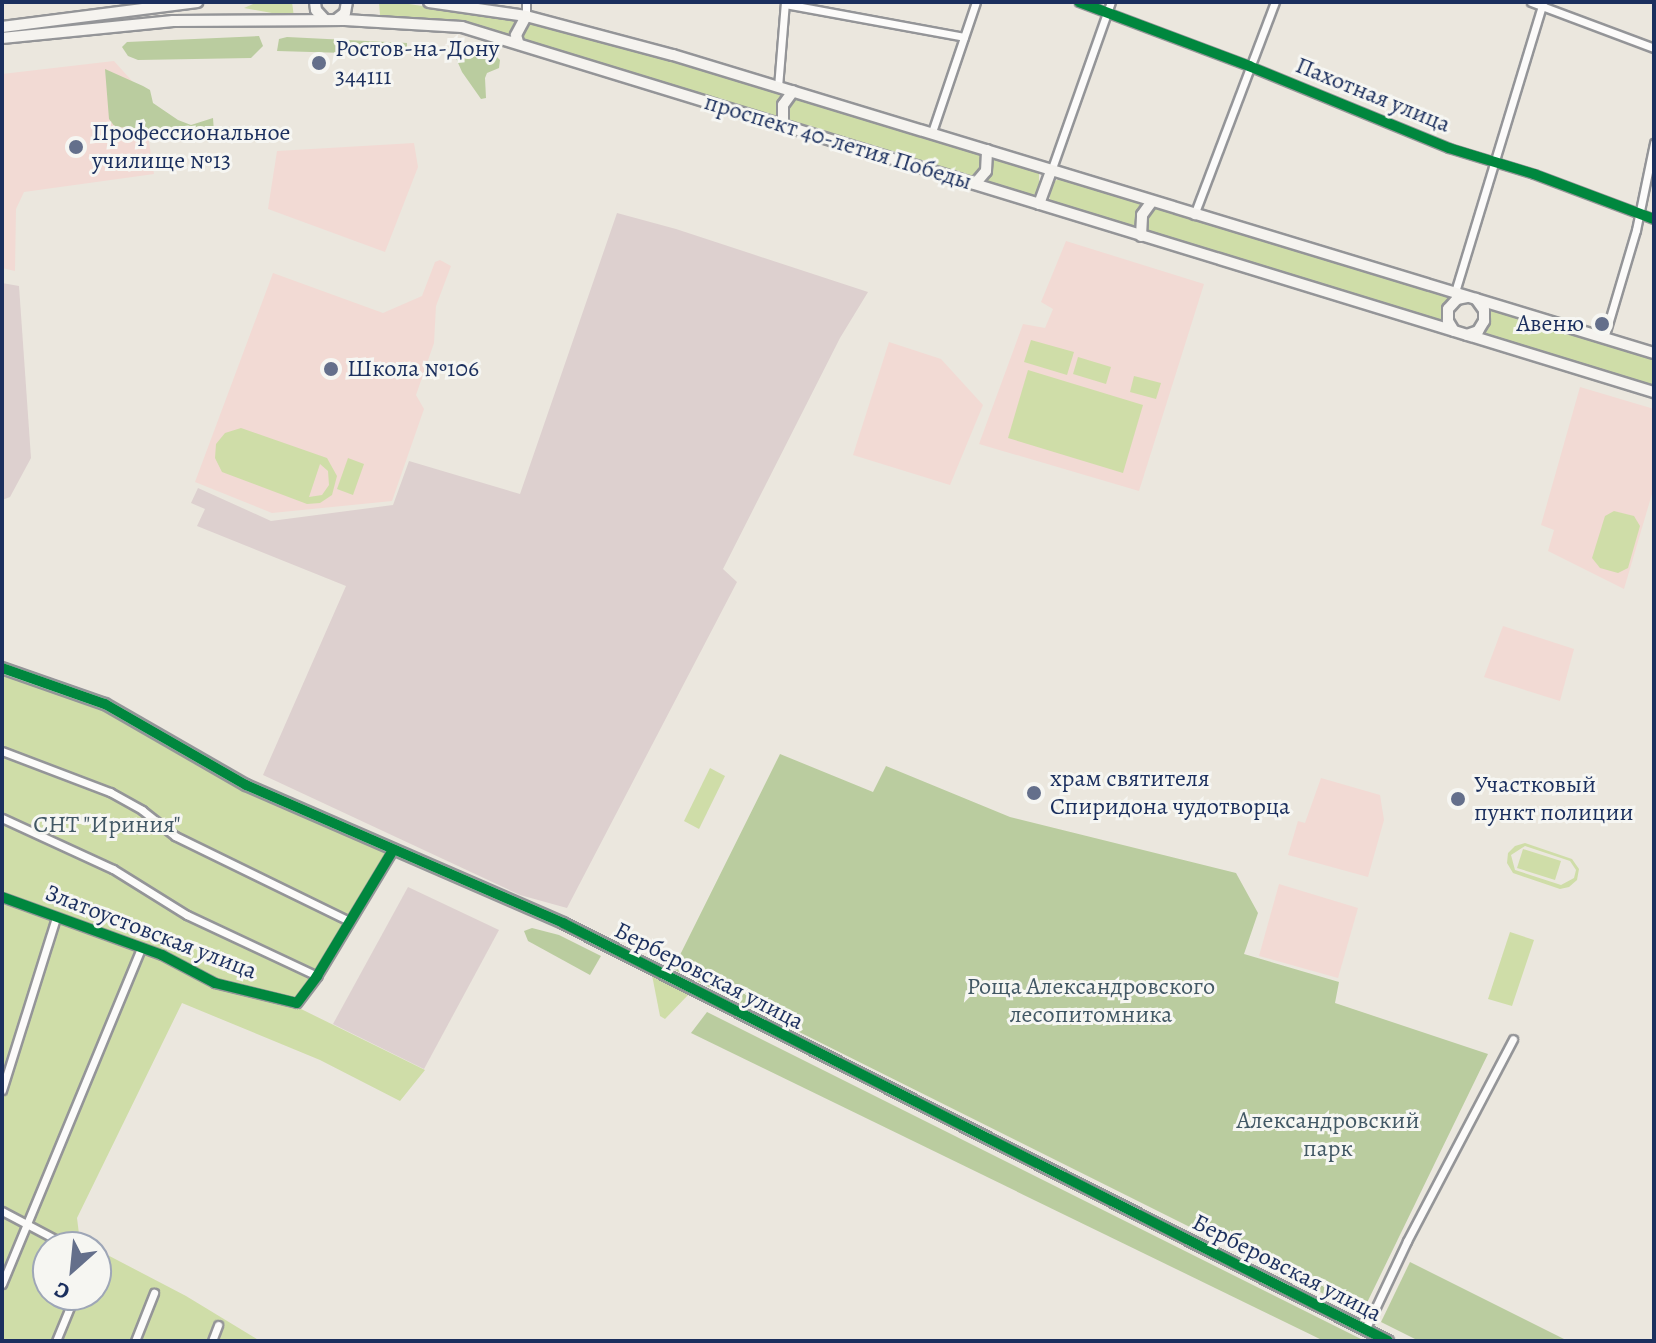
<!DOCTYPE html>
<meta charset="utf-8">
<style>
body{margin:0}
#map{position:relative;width:1656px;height:1343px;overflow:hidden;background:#ebe7de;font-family:Alegreya,serif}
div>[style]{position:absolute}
.built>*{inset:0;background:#f2dad4}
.industrial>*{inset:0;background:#ddd0cf}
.green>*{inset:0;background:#cfdda8}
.forest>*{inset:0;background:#bacc9f}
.roads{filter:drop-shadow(2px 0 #949598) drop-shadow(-2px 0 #949598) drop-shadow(0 2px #949598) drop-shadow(0 -2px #949598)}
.street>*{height:7px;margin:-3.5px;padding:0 3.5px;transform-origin:3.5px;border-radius:3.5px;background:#fcfbfa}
.secondary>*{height:10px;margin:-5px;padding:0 5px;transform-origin:5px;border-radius:5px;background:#f5f3ef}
.cycleway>*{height:10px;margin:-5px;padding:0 5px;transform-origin:5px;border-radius:5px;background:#00873e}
.dots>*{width:22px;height:22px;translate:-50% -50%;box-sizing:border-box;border:4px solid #f6f6f2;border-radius:50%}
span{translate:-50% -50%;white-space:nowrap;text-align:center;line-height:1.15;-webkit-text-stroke:6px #f6f6f2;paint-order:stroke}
.poi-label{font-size:24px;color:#1b2f5e}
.left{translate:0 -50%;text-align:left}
.right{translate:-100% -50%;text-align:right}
.street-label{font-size:24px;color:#1b2f5e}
.park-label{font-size:24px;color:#425865}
.frame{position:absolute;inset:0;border:4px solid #1b2f5e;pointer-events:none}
.north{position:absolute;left:32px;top:1231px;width:80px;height:80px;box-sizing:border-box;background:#f6f6f2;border:2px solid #9ea6b7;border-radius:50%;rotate:207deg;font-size:22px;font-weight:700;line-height:32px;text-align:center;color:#1b2f5e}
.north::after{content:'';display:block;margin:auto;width:28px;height:36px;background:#646f8b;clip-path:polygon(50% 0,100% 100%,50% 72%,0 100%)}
</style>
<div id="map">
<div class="built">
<div style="clip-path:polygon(114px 61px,141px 91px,154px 174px,24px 192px,16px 209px,15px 271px,2px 268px,2px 74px)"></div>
<div style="clip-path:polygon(414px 143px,418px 167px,385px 252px,268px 209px,277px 151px)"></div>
<div style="clip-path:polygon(1066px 241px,1204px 284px,1139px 491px,979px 444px,1023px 324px,1045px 328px,1053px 309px,1041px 302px)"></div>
<div style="clip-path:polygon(440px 260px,451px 266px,436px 306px,434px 343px,416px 395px,424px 409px,392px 501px,272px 513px,195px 482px,273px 273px,383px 313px,422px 296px,435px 262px)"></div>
<div style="clip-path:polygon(889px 342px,941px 359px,983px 405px,950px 485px,853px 455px)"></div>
<div style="clip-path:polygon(1580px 387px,1654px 409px,1654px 487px,1624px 589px,1548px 551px,1554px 530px,1541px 525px)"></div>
<div style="clip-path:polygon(1503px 626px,1574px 649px,1560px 701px,1484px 677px)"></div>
<div style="clip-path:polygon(1321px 778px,1380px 795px,1384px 820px,1368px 877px,1288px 855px,1298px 821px,1305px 823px)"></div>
<div style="clip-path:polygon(1279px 884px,1358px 908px,1338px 978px,1259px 956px)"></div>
</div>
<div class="industrial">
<div style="clip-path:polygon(617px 213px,676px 229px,868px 292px,840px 338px,723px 569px,737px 582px,567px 908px,520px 895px,263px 775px,346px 586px,197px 526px,205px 509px,191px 503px,198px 488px,271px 521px,393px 505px,409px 461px,520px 494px)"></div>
<div style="clip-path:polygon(2px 283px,19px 286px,31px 458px,10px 497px,2px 500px)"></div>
<div style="clip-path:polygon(408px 887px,499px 930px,424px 1069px,333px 1024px)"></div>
</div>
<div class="green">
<div style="clip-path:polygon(258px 2px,292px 2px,294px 17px,244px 8px)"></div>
<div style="clip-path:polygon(379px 2px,396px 2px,519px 21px,514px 37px,462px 23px,380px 15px)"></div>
<div style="clip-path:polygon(532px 22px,785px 93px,777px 117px,527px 41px,524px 38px,524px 29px)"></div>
<div style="clip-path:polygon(793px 95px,980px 153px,983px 168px,975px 177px,969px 177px,790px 121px,785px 112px)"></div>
<div style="clip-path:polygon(991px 158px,1039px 172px,1039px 189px,1033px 196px,982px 181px,990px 172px)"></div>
<div style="clip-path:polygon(1059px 179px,1145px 204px,1137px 228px,1050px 201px,1049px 184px)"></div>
<div style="clip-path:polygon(1153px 206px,1455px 296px,1445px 307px,1446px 323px,1145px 231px,1145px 216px)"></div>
<div style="clip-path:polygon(1487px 309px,1654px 358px,1654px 385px,1479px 334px)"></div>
<div style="clip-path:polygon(1031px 340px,1074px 352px,1067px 375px,1024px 362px)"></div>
<div style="clip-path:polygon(1078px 357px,1111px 367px,1106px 384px,1073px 374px)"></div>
<div style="clip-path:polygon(1028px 370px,1143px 405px,1123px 473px,1008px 438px)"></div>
<div style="clip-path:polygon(1134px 376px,1161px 383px,1156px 399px,1130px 392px)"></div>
<div style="clip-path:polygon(evenodd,241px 428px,327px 458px,337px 476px,332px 495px,320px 503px,307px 504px,222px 472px,215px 458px,216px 444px,225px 433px,241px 428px,320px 464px,328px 471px,329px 485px,322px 495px,309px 497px,320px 464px)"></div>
<div style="clip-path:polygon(348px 458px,364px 464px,353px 495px,337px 489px)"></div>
<div style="clip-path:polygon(1614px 511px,1634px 516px,1640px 526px,1628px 568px,1618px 573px,1600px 568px,1592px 558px,1605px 516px)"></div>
<div style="clip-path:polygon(2px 674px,143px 726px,186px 755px,390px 851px,299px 1008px,425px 1070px,400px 1101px,320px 1060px,182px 1003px,77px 1218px,79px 1234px,92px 1247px,48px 1247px,48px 1295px,96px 1295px,96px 1249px,186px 1296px,260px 1341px,2px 1341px)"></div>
<div style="clip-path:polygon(710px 768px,725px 776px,699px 829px,684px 821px)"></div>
<div style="clip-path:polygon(evenodd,1525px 843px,1572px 859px,1579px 869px,1577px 880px,1569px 887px,1560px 889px,1513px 873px,1507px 863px,1508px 853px,1515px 846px,1525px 843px,1525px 846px,1570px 861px,1576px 870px,1574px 878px,1561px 885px,1515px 870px,1511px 855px,1525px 846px)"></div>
<div style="clip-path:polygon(1523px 849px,1561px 861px,1555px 880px,1517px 868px)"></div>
<div style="clip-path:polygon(1510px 932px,1534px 940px,1512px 1006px,1488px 999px)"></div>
<div style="clip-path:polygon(652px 975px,689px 994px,665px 1019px,660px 1016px)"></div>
</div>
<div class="forest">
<div style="clip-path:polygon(259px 36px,263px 46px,251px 58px,138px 60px,128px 56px,122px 47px,127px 42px)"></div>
<div style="clip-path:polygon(287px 37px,407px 43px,407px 51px,380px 54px,277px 51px,279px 39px)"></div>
<div style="clip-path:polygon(452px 49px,495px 55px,500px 60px,499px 68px,487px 73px,485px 78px,486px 98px,481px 99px,462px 72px)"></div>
<div style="clip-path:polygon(105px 69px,143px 86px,150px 90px,153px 103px,178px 120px,191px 125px,213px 118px,214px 132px,165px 129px,150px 136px,135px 128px,115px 127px,109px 119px)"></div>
<div style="clip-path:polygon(780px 754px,873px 792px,886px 766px,1010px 817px,1236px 873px,1258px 913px,1244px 954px,1339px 982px,1335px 1003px,1488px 1054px,1362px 1313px,673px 969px)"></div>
<div style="clip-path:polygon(532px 928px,559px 935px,601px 956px,590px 975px,528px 941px,524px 931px)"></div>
<div style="clip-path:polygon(707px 1012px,1365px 1341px,1324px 1341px,691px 1033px)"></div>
<div style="clip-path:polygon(1410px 1262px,1568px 1341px,1419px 1341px,1381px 1322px)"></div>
</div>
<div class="roads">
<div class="street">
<div style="left:1079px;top:2px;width:182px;rotate:20.6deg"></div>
<div style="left:1249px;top:66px;width:216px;rotate:22.3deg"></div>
<div style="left:1449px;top:148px;width:89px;rotate:17deg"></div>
<div style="left:1534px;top:174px;width:128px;rotate:20.6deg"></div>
<div style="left:1531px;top:2px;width:131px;rotate:20.5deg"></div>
<div style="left:785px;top:4px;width:182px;rotate:10.4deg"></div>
<div style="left:526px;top:16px;width:14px;rotate:-90deg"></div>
<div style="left:778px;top:87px;width:85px;rotate:-85.3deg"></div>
<div style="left:932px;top:132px;width:137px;rotate:-71.3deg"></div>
<div style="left:1051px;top:171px;width:179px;rotate:-70.5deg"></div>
<div style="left:1194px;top:215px;width:228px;rotate:-69.2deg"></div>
<div style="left:1455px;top:292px;width:303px;rotate:-73.1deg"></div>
<div style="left:1604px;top:338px;width:113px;rotate:-73.5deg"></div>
<div style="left:1636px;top:230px;width:89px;rotate:-78.3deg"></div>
<div style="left:2px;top:751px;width:116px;rotate:20.8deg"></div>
<div style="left:110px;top:792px;width:37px;rotate:29deg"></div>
<div style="left:142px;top:810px;width:42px;rotate:38.2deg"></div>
<div style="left:175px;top:836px;width:194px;rotate:26deg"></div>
<div style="left:2px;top:818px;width:122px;rotate:24.7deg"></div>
<div style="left:113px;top:869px;width:87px;rotate:31.9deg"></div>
<div style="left:187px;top:915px;width:144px;rotate:25.1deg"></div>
<div style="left:2px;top:897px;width:170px;rotate:19.9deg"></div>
<div style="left:162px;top:955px;width:60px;rotate:27.8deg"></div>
<div style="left:215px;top:983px;width:84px;rotate:13.7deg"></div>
<div style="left:297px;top:1003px;width:34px;rotate:-53deg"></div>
<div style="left:317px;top:976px;width:147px;rotate:-58.9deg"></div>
<div style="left:2px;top:1090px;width:180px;rotate:-72.6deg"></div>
<div style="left:2px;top:1211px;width:77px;rotate:27.9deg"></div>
<div style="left:2px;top:1284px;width:364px;rotate:-67.5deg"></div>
<div style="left:1365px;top:1330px;width:98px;rotate:-64.7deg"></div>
<div style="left:1407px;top:1241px;width:228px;rotate:-62.3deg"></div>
<div style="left:56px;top:1341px;width:50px;rotate:-67.6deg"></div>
<div style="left:135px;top:1341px;width:52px;rotate:-68.4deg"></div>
<div style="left:212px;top:1341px;width:17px;rotate:-69deg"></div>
</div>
<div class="secondary">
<div style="left:315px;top:2px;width:8px;rotate:83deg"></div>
<div style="left:316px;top:10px;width:13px;rotate:48deg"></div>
<div style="left:429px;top:2px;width:98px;rotate:8.2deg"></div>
<div style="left:526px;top:16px;width:152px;rotate:14.9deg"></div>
<div style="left:673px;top:55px;width:1025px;rotate:16.9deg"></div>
<div style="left:336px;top:20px;width:11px;rotate:-38deg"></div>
<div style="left:345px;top:13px;width:11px;rotate:-80deg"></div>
<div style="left:2px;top:27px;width:197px;rotate:-7.3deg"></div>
<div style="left:2px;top:38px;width:172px;rotate:-5.7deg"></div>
<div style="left:173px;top:21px;width:172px;rotate:-0.3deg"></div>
<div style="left:345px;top:20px;width:117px;rotate:3.4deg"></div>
<div style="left:462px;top:27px;width:1247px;rotate:17.03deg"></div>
<div style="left:518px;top:42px;width:7px;rotate:-106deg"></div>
<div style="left:516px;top:35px;width:21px;rotate:-62deg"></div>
<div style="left:783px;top:125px;width:20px;rotate:-90deg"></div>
<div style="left:783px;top:105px;width:17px;rotate:-54deg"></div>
<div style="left:975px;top:184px;width:17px;rotate:-50deg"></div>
<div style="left:986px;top:171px;width:21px;rotate:-87deg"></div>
<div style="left:1039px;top:204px;width:35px;rotate:-70deg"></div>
<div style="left:1141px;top:236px;width:21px;rotate:-87deg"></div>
<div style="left:1142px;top:215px;width:17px;rotate:-54deg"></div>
<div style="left:1454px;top:331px;width:12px;rotate:-121deg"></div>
<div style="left:1448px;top:321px;width:12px;rotate:-90deg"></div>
<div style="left:1448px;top:309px;width:13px;rotate:-48deg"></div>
<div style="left:1457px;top:299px;width:10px;rotate:-11deg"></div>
<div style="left:1467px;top:335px;width:12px;rotate:-20deg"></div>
<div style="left:1478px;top:331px;width:12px;rotate:-59deg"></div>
<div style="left:1484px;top:321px;width:11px;rotate:-90deg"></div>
<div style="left:1484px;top:310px;width:14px;rotate:-126deg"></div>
<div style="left:2px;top:668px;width:109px;rotate:19.3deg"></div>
<div style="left:105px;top:704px;width:163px;rotate:29.9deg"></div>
<div style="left:246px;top:785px;width:346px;rotate:23.5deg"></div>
<div style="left:563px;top:923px;width:925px;rotate:26.87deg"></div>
</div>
</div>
<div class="cycleway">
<div style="left:1079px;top:2px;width:182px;rotate:20.6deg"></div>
<div style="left:1249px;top:66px;width:216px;rotate:22.3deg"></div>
<div style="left:1449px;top:148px;width:89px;rotate:17deg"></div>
<div style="left:1534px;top:174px;width:128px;rotate:20.6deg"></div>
<div style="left:2px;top:668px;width:109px;rotate:19.3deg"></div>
<div style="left:105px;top:704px;width:163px;rotate:29.9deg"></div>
<div style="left:246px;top:785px;width:346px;rotate:23.5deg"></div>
<div style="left:563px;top:923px;width:925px;rotate:26.87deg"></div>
<div style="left:2px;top:897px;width:170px;rotate:19.9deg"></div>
<div style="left:162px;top:955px;width:60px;rotate:27.8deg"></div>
<div style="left:215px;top:983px;width:84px;rotate:13.7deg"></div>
<div style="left:297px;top:1003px;width:34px;rotate:-53deg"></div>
<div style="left:317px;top:976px;width:147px;rotate:-58.9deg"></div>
</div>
<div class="dots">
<div style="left:319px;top:63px;background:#646f8b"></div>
<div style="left:76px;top:147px;background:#646f8b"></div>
<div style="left:1602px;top:324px;background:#646f8b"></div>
<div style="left:331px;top:369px;background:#646f8b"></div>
<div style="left:1034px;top:793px;background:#646f8b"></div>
<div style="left:1458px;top:799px;background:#646f8b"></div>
</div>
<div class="poi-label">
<span class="left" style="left:335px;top:63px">Ростов-на-Дону<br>344111</span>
<span class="left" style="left:92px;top:147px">Профессиональное<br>училище №13</span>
<span class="right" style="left:1584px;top:324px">Авеню</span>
<span class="left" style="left:347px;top:369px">Школа №106</span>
<span class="left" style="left:1050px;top:793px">храм святителя<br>Спиридона чудотворца</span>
<span class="left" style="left:1474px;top:799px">Участковый<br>пункт полиции</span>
</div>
<div class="street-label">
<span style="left:1373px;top:95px;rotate:22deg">Пахотная улица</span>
<span style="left:838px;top:142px;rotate:17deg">проспект 40-летия Победы</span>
<span style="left:151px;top:932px;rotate:21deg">Златоустовская улица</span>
<span style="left:709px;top:976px;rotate:27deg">Берберовская улица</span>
<span style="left:1287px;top:1268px;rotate:27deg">Берберовская улица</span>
</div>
<div class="park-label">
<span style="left:107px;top:825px">СНТ "Ириния"</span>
<span style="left:1091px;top:1001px">Роща Александровского<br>лесопитомника</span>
<span style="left:1328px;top:1135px">Александровский<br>парк</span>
</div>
<div class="frame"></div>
<div class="north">С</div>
</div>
